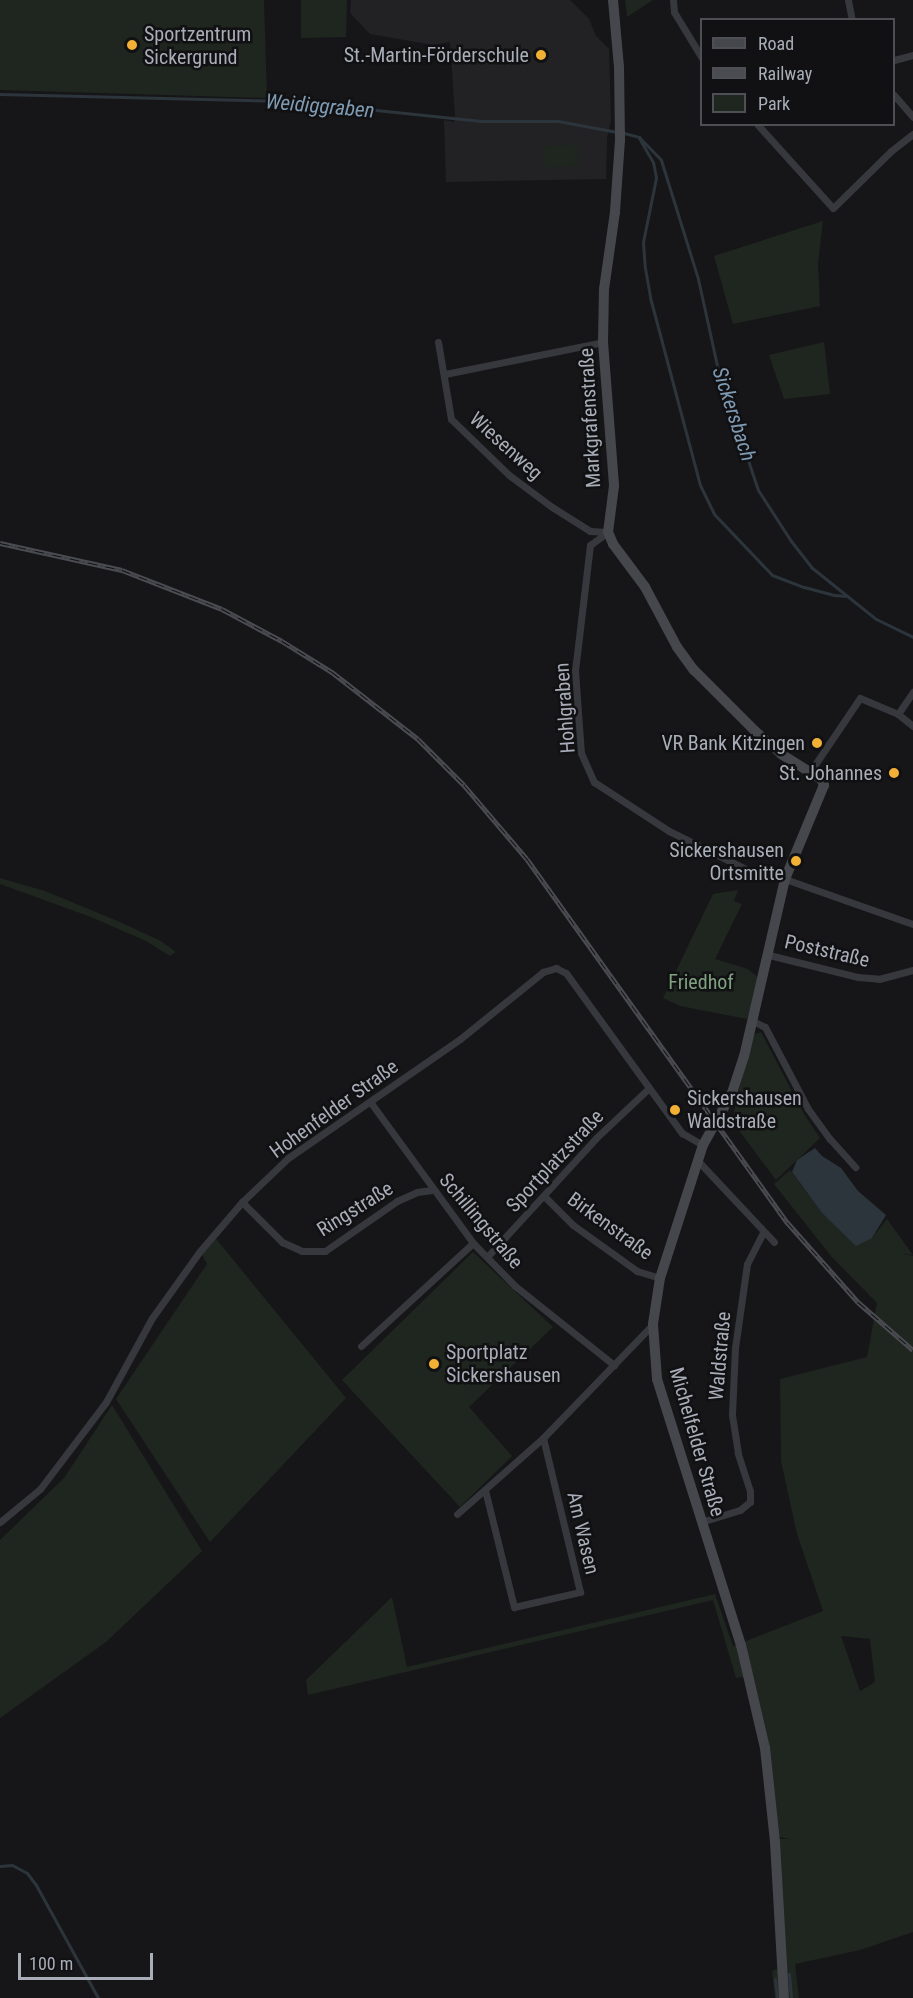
<!DOCTYPE html>
<meta charset="utf-8">
<style>
body{margin:0}
#map{position:relative;width:913px;height:1998px;overflow:hidden;background:#161618;font-family:"Roboto Condensed",sans-serif}
div>[style]{position:absolute}
.built>*{inset:0;background:#222225}
.green>*{inset:0;background:#1e261f}
.water>*{inset:0;background:#2c353c}
.stream>*{height:3px;margin:-1.5px;padding:0 1.5px;transform-origin:1.5px;border-radius:1.5px;background:#2c353c}
.street>*{height:7px;margin:-3.5px;padding:0 3.5px;transform-origin:3.5px;border-radius:3.5px;background:#37383d}
.secondary>*{height:10px;margin:-5px;padding:0 5px;transform-origin:5px;border-radius:5px;background:#45474d}
.rail>*{height:5px;margin-top:-2.5px;transform-origin:0;background:repeating-linear-gradient(90deg,#111113 0 9px,#4a4c52 0 18px);box-sizing:border-box;border-block:2px solid #4a4c52}
.dots>*{width:16px;height:16px;translate:-50% -50%;box-sizing:border-box;border:3px solid #111113;border-radius:50%}
span{translate:-50% -50%;white-space:nowrap;text-align:center;line-height:1.15;-webkit-text-stroke:5px #111113;paint-order:stroke}
.poi-label{font-size:20px;color:#a8adb8}
.left{translate:0 -50%;text-align:left}
.right{translate:-100% -50%;text-align:right}
.street-label{font-size:20px;color:#a8adb8}
.park-label{font-size:20px;color:#7fa381}
.water-label{font-size:21px;color:#7f9bb3;font-style:italic}
.legend{position:absolute;left:700px;top:18px;width:195px;height:108px;box-sizing:border-box;background:#111113;border:2px solid #4d4f55;margin:0;padding:8px 10px;list-style:none;font-size:18px;color:#a8adb8}
.legend li{display:flex;align-items:center;gap:12px;height:30px}
.legend b{width:30px;border:2px solid #4d4f55}
.scale{position:absolute;left:18px;top:1953px;width:135px;height:27px;box-sizing:border-box;border:3px solid #a8adb8;border-top:0;padding-left:8px;font-size:18px;line-height:21px;white-space:nowrap;color:#a8adb8;-webkit-text-stroke:4px #111113;paint-order:stroke}
</style>
<div id="map">
<div class="built">
<div style="clip-path:polygon(351px 0,570px 0,589px 19px,596px 36px,609px 49px,611px 120px,607px 138px,606px 179px,446px 182px,444px 120px,454px 122px,455px 115px,450px 42px,433px 45px,370px 34px,350px 13px)"></div>
</div>
<div class="green">
<div style="clip-path:polygon(0 0,264px 0,267px 98px,0 90px)"></div>
<div style="clip-path:polygon(301px 0,347px 0,346px 37px,301px 38px)"></div>
<div style="clip-path:polygon(625px 0,653px 0,627px 17px)"></div>
<div style="clip-path:polygon(577px 144px,579px 165px,544px 168px,542px 147px)"></div>
<div style="clip-path:polygon(823px 221px,818px 264px,820px 306px,733px 324px,714px 256px)"></div>
<div style="clip-path:polygon(824px 342px,830px 394px,784px 399px,769px 355px)"></div>
<div style="clip-path:polygon(0 878px,45px 891px,120px 922px,161px 941px,176px 952px,170px 956px,146px 941px,91px 917px,0 884px)"></div>
<div style="clip-path:polygon(738px 890px,734px 901px,742px 904px,715px 959px,748px 969px,760px 979px,747px 1019px,680px 1006px,663px 998px,713px 894px)"></div>
<div style="clip-path:polygon(761px 1032px,804px 1114px,820px 1138px,776px 1180px,732px 1121px,751px 1035px)"></div>
<div style="clip-path:polygon(evenodd,790px 1170px,822px 1213px,836px 1225px,872px 1238px,887px 1219px,913px 1255px,900px 1253px,913px 1256px,913px 1932px,860px 1950px,795px 1964px,799px 1998px,775px 1998px,772px 1971px,781px 1967px,774px 1839px,790px 1839px,774px 1836px,765px 1748px,748px 1676px,736px 1678px,713px 1600px,308px 1695px,306px 1680px,392px 1597px,407px 1667px,715px 1594px,733px 1646px,823px 1611px,797px 1534px,781px 1461px,780px 1379px,867px 1357px,877px 1303px,831px 1256px,774px 1184px,790px 1170px,841px 1636px,870px 1639px,875px 1682px,860px 1691px,841px 1636px)"></div>
<div style="clip-path:polygon(213px 1235px,346px 1398px,210px 1542px,116px 1399px,207px 1264px,200px 1251px)"></div>
<div style="clip-path:polygon(473px 1252px,553px 1327px,469px 1407px,512px 1456px,460px 1507px,342px 1380px)"></div>
<div style="clip-path:polygon(112px 1405px,202px 1551px,106px 1642px,0 1718px,0 1540px,64px 1478px)"></div>
</div>
<div class="water">
<div style="clip-path:polygon(815px 1148px,822px 1156px,841px 1168px,858px 1191px,886px 1215px,872px 1238px,856px 1246px,822px 1213px,792px 1172px,797px 1160px)"></div>
</div>
<div class="stream">
<div style="left:0;top:94px;width:290px;rotate:1.4deg"></div>
<div style="left:290px;top:101px;width:190px;rotate:6deg"></div>
<div style="left:479px;top:121px;width:79px"></div>
<div style="left:558px;top:121px;width:60px;rotate:10.6deg"></div>
<div style="left:624px;top:133px;width:16px;rotate:15deg"></div>
<div style="left:639px;top:137px;width:32px;rotate:46deg"></div>
<div style="left:661px;top:160px;width:125px;rotate:72.7deg"></div>
<div style="left:698px;top:279px;width:93px;rotate:77.6deg"></div>
<div style="left:718px;top:370px;width:126px;rotate:71.6deg"></div>
<div style="left:758px;top:490px;width:61px;rotate:57.1deg"></div>
<div style="left:791px;top:541px;width:33px;rotate:52deg"></div>
<div style="left:811px;top:567px;width:83px;rotate:38.7deg"></div>
<div style="left:876px;top:619px;width:41px;rotate:25.9deg"></div>
<div style="left:639px;top:138px;width:28px;rotate:60deg"></div>
<div style="left:653px;top:162px;width:16px;rotate:79deg"></div>
<div style="left:656px;top:178px;width:65px;rotate:101.5deg"></div>
<div style="left:643px;top:242px;width:26px;rotate:86deg"></div>
<div style="left:645px;top:268px;width:34px;rotate:80deg"></div>
<div style="left:651px;top:301px;width:190px;rotate:75.1deg"></div>
<div style="left:700px;top:485px;width:32px;rotate:64deg"></div>
<div style="left:714px;top:514px;width:84px;rotate:46.4deg"></div>
<div style="left:772px;top:575px;width:34px;rotate:21deg"></div>
<div style="left:804px;top:587px;width:31px;rotate:15deg"></div>
<div style="left:834px;top:595px;width:13px;rotate:4deg"></div>
<div style="left:0;top:1866px;width:12px;rotate:-5deg"></div>
<div style="left:12px;top:1865px;width:17px;rotate:28deg"></div>
<div style="left:27px;top:1873px;width:15px;rotate:53deg"></div>
<div style="left:36px;top:1885px;width:129px;rotate:61.2deg"></div>
<div style="left:789px;top:1974px;width:24px;rotate:85deg"></div>
<div style="left:775px;top:1979px;width:19px;rotate:84deg"></div>
</div>
<div class="street">
<div style="left:673px;top:0;width:12px;rotate:85deg"></div>
<div style="left:674px;top:12px;width:54px;rotate:58.7deg"></div>
<div style="left:848px;top:0;width:20px;rotate:79deg"></div>
<div style="left:894px;top:60px;width:20px;rotate:-15deg"></div>
<div style="left:894px;top:95px;width:29px;rotate:49deg"></div>
<div style="left:757px;top:124px;width:113px;rotate:47.9deg"></div>
<div style="left:833px;top:208px;width:81px;rotate:-44.5deg"></div>
<div style="left:891px;top:151px;width:28px;rotate:-38deg"></div>
<div style="left:438px;top:342px;width:78px;rotate:80.4deg"></div>
<div style="left:451px;top:419px;width:81px;rotate:44deg"></div>
<div style="left:509px;top:475px;width:54px;rotate:36.7deg"></div>
<div style="left:552px;top:507px;width:45px;rotate:32.3deg"></div>
<div style="left:590px;top:531px;width:18px;rotate:3deg"></div>
<div style="left:445px;top:374px;width:161px;rotate:-11.4deg"></div>
<div style="left:608px;top:532px;width:22px;rotate:144deg"></div>
<div style="left:590px;top:545px;width:126px;rotate:96.8deg"></div>
<div style="left:575px;top:670px;width:83px;rotate:85.9deg"></div>
<div style="left:581px;top:753px;width:32px;rotate:66deg"></div>
<div style="left:594px;top:782px;width:90px;rotate:33.2deg"></div>
<div style="left:669px;top:831px;width:95px;rotate:26.3deg"></div>
<div style="left:754px;top:873px;width:32px;rotate:11deg"></div>
<div style="left:785px;top:879px;width:136px;rotate:19.4deg"></div>
<div style="left:898px;top:714px;width:19px;rotate:39deg"></div>
<div style="left:810px;top:772px;width:89px;rotate:-56deg"></div>
<div style="left:860px;top:698px;width:41px;rotate:22.8deg"></div>
<div style="left:898px;top:714px;width:27px;rotate:-56deg"></div>
<div style="left:769px;top:955px;width:92px;rotate:13.9deg"></div>
<div style="left:858px;top:977px;width:21px;rotate:5deg"></div>
<div style="left:879px;top:979px;width:35px;rotate:-15deg"></div>
<div style="left:753px;top:1021px;width:13px;rotate:27deg"></div>
<div style="left:765px;top:1027px;width:93px;rotate:62.3deg"></div>
<div style="left:808px;top:1109px;width:37px;rotate:54deg"></div>
<div style="left:830px;top:1139px;width:38px;rotate:48deg"></div>
<div style="left:371px;top:1103px;width:173px;rotate:53.9deg"></div>
<div style="left:473px;top:1243px;width:60px;rotate:45.7deg"></div>
<div style="left:515px;top:1286px;width:127px;rotate:38.6deg"></div>
<div style="left:698px;top:1161px;width:111px;rotate:46.8deg"></div>
<div style="left:544px;top:1196px;width:41px;rotate:45deg"></div>
<div style="left:573px;top:1225px;width:79px;rotate:35.7deg"></div>
<div style="left:637px;top:1271px;width:24px;rotate:17deg"></div>
<div style="left:242px;top:1202px;width:57px;rotate:45deg"></div>
<div style="left:282px;top:1242px;width:22px;rotate:24deg"></div>
<div style="left:302px;top:1251px;width:23px"></div>
<div style="left:325px;top:1251px;width:88px;rotate:-34.8deg"></div>
<div style="left:397px;top:1201px;width:22px;rotate:-24deg"></div>
<div style="left:417px;top:1192px;width:15px;rotate:-8deg"></div>
<div style="left:487px;top:1257px;width:161px;rotate:-47.5deg"></div>
<div style="left:596px;top:1138px;width:71px;rotate:-43.3deg"></div>
<div style="left:361px;top:1346px;width:152px;rotate:-42.6deg"></div>
<div style="left:485px;top:1490px;width:121px;rotate:76.1deg"></div>
<div style="left:514px;top:1607px;width:68px;rotate:-12.8deg"></div>
<div style="left:580px;top:1592px;width:158px;rotate:-103.5deg"></div>
<div style="left:457px;top:1514px;width:115px;rotate:-41.5deg"></div>
<div style="left:543px;top:1438px;width:158px;rotate:-46deg"></div>
<div style="left:0;top:1522px;width:52px;rotate:-39.5deg"></div>
<div style="left:40px;top:1489px;width:109px;rotate:-52.8deg"></div>
<div style="left:106px;top:1402px;width:96px;rotate:-61.3deg"></div>
<div style="left:152px;top:1318px;width:82px;rotate:-54.4deg"></div>
<div style="left:200px;top:1251px;width:65px;rotate:-49.4deg"></div>
<div style="left:242px;top:1202px;width:64px;rotate:-43.7deg"></div>
<div style="left:288px;top:1158px;width:209px;rotate:-34.7deg"></div>
<div style="left:460px;top:1039px;width:107px;rotate:-38.9deg"></div>
<div style="left:543px;top:972px;width:14px;rotate:-17deg"></div>
<div style="left:556px;top:968px;width:11px;rotate:27deg"></div>
<div style="left:566px;top:973px;width:198px;rotate:54.1deg"></div>
<div style="left:682px;top:1133px;width:24px;rotate:30deg"></div>
<div style="left:701px;top:1522px;width:41px;rotate:-17.1deg"></div>
<div style="left:740px;top:1510px;width:13px;rotate:-39deg"></div>
<div style="left:750px;top:1502px;width:11px;rotate:-90deg"></div>
<div style="left:750px;top:1491px;width:40px;rotate:-108deg"></div>
<div style="left:738px;top:1453px;width:39px;rotate:-99deg"></div>
<div style="left:732px;top:1414px;width:66px;rotate:-87.4deg"></div>
<div style="left:735px;top:1348px;width:85px;rotate:-81.9deg"></div>
<div style="left:747px;top:1264px;width:36px;rotate:-63deg"></div>
</div>
<div class="secondary">
<div style="left:613px;top:0;width:67px;rotate:84.9deg"></div>
<div style="left:619px;top:67px;width:73px;rotate:89.2deg"></div>
<div style="left:620px;top:140px;width:72px;rotate:94deg"></div>
<div style="left:615px;top:212px;width:78px;rotate:98.1deg"></div>
<div style="left:604px;top:289px;width:53px;rotate:91.1deg"></div>
<div style="left:603px;top:342px;width:144px;rotate:85.6deg"></div>
<div style="left:614px;top:486px;width:46px;rotate:97.4deg"></div>
<div style="left:608px;top:532px;width:13px;rotate:67deg"></div>
<div style="left:613px;top:544px;width:54px;rotate:53.3deg"></div>
<div style="left:645px;top:587px;width:68px;rotate:61.9deg"></div>
<div style="left:677px;top:647px;width:29px;rotate:54deg"></div>
<div style="left:694px;top:670px;width:86px;rotate:45deg"></div>
<div style="left:755px;top:731px;width:35px;rotate:41deg"></div>
<div style="left:781px;top:754px;width:47px;rotate:32deg"></div>
<div style="left:821px;top:779px;width:7px;rotate:63deg"></div>
<div style="left:824px;top:785px;width:102px;rotate:112.5deg"></div>
<div style="left:785px;top:879px;width:182px;rotate:103deg"></div>
<div style="left:744px;top:1056px;width:39px;rotate:108deg"></div>
<div style="left:732px;top:1093px;width:60px;rotate:119.1deg"></div>
<div style="left:703px;top:1145px;width:140px;rotate:107.9deg"></div>
<div style="left:660px;top:1278px;width:47px;rotate:98.7deg"></div>
<div style="left:653px;top:1324px;width:55px;rotate:85.8deg"></div>
<div style="left:657px;top:1379px;width:279px;rotate:72.5deg"></div>
<div style="left:741px;top:1645px;width:106px;rotate:76.9deg"></div>
<div style="left:765px;top:1748px;width:95px;rotate:83.9deg"></div>
<div style="left:775px;top:1842px;width:156px;rotate:86.7deg"></div>
</div>
<div class="rail">
<div style="left:0;top:543px;width:125px;rotate:12.5deg"></div>
<div style="left:122px;top:570px;width:107px;rotate:21.3deg"></div>
<div style="left:222px;top:609px;width:68px;rotate:28.1deg"></div>
<div style="left:282px;top:641px;width:59px;rotate:31.8deg"></div>
<div style="left:332px;top:672px;width:109px;rotate:37.9deg"></div>
<div style="left:418px;top:739px;width:65px;rotate:45deg"></div>
<div style="left:464px;top:785px;width:97px;rotate:49.6deg"></div>
<div style="left:527px;top:859px;width:447px;rotate:54.4deg"></div>
<div style="left:787px;top:1222px;width:107px;rotate:48.4deg"></div>
<div style="left:858px;top:1302px;width:73px;rotate:41.1deg"></div>
</div>
<div class="dots">
<div style="left:132px;top:45px;background:#f2b134"></div>
<div style="left:541px;top:55px;background:#f2b134"></div>
<div style="left:817px;top:743px;background:#f2b134"></div>
<div style="left:894px;top:773px;background:#f2b134"></div>
<div style="left:796px;top:861px;background:#f2b134"></div>
<div style="left:675px;top:1110px;background:#f2b134"></div>
<div style="left:434px;top:1364px;background:#f2b134"></div>
</div>
<div class="poi-label">
<span class="left" style="left:144px;top:46px">Sportzentrum<br>Sickergrund</span>
<span class="right" style="left:529px;top:55px">St.-Martin-Förderschule</span>
<span class="right" style="left:805px;top:743px">VR Bank Kitzingen</span>
<span class="right" style="left:882px;top:773px">St. Johannes</span>
<span class="right" style="left:784px;top:862px">Sickershausen<br>Ortsmitte</span>
<span class="left" style="left:687px;top:1110px">Sickershausen<br>Waldstraße</span>
<span class="left" style="left:446px;top:1364px">Sportplatz<br>Sickershausen</span>
</div>
<div class="street-label">
<span style="left:590px;top:418px;rotate:-93deg">Markgrafenstraße</span>
<span style="left:506px;top:446px;rotate:42deg">Wiesenweg</span>
<span style="left:565px;top:708px;rotate:-94deg">Hohlgraben</span>
<span style="left:827px;top:951px;rotate:13deg">Poststraße</span>
<span style="left:334px;top:1109px;rotate:-36deg">Hohenfelder Straße</span>
<span style="left:555px;top:1161px;rotate:-47deg">Sportplatzstraße</span>
<span style="left:355px;top:1209px;rotate:-32deg">Ringstraße</span>
<span style="left:481px;top:1221px;rotate:50deg">Schillingstraße</span>
<span style="left:610px;top:1226px;rotate:36deg">Birkenstraße</span>
<span style="left:720px;top:1356px;rotate:-85deg">Waldstraße</span>
<span style="left:697px;top:1442px;rotate:74deg">Michelfelder Straße</span>
<span style="left:583px;top:1533px;rotate:77deg">Am Wasen</span>
</div>
<div class="park-label">
<span style="left:701px;top:982px">Friedhof</span>
</div>
<div class="water-label">
<span style="left:320px;top:106px;rotate:5deg">Weidiggraben</span>
<span style="left:734px;top:414px;rotate:72deg">Sickersbach</span>
</div>
<ul class="legend">
<li><b style="height:8px;background:#45474d"></b>Road</li>
<li><b style="height:8px;background:#4a4c52"></b>Railway</li>
<li><b style="height:16px;background:#1e261f"></b>Park</li>
</ul>
<div class="scale">100 m</div>
</div>
